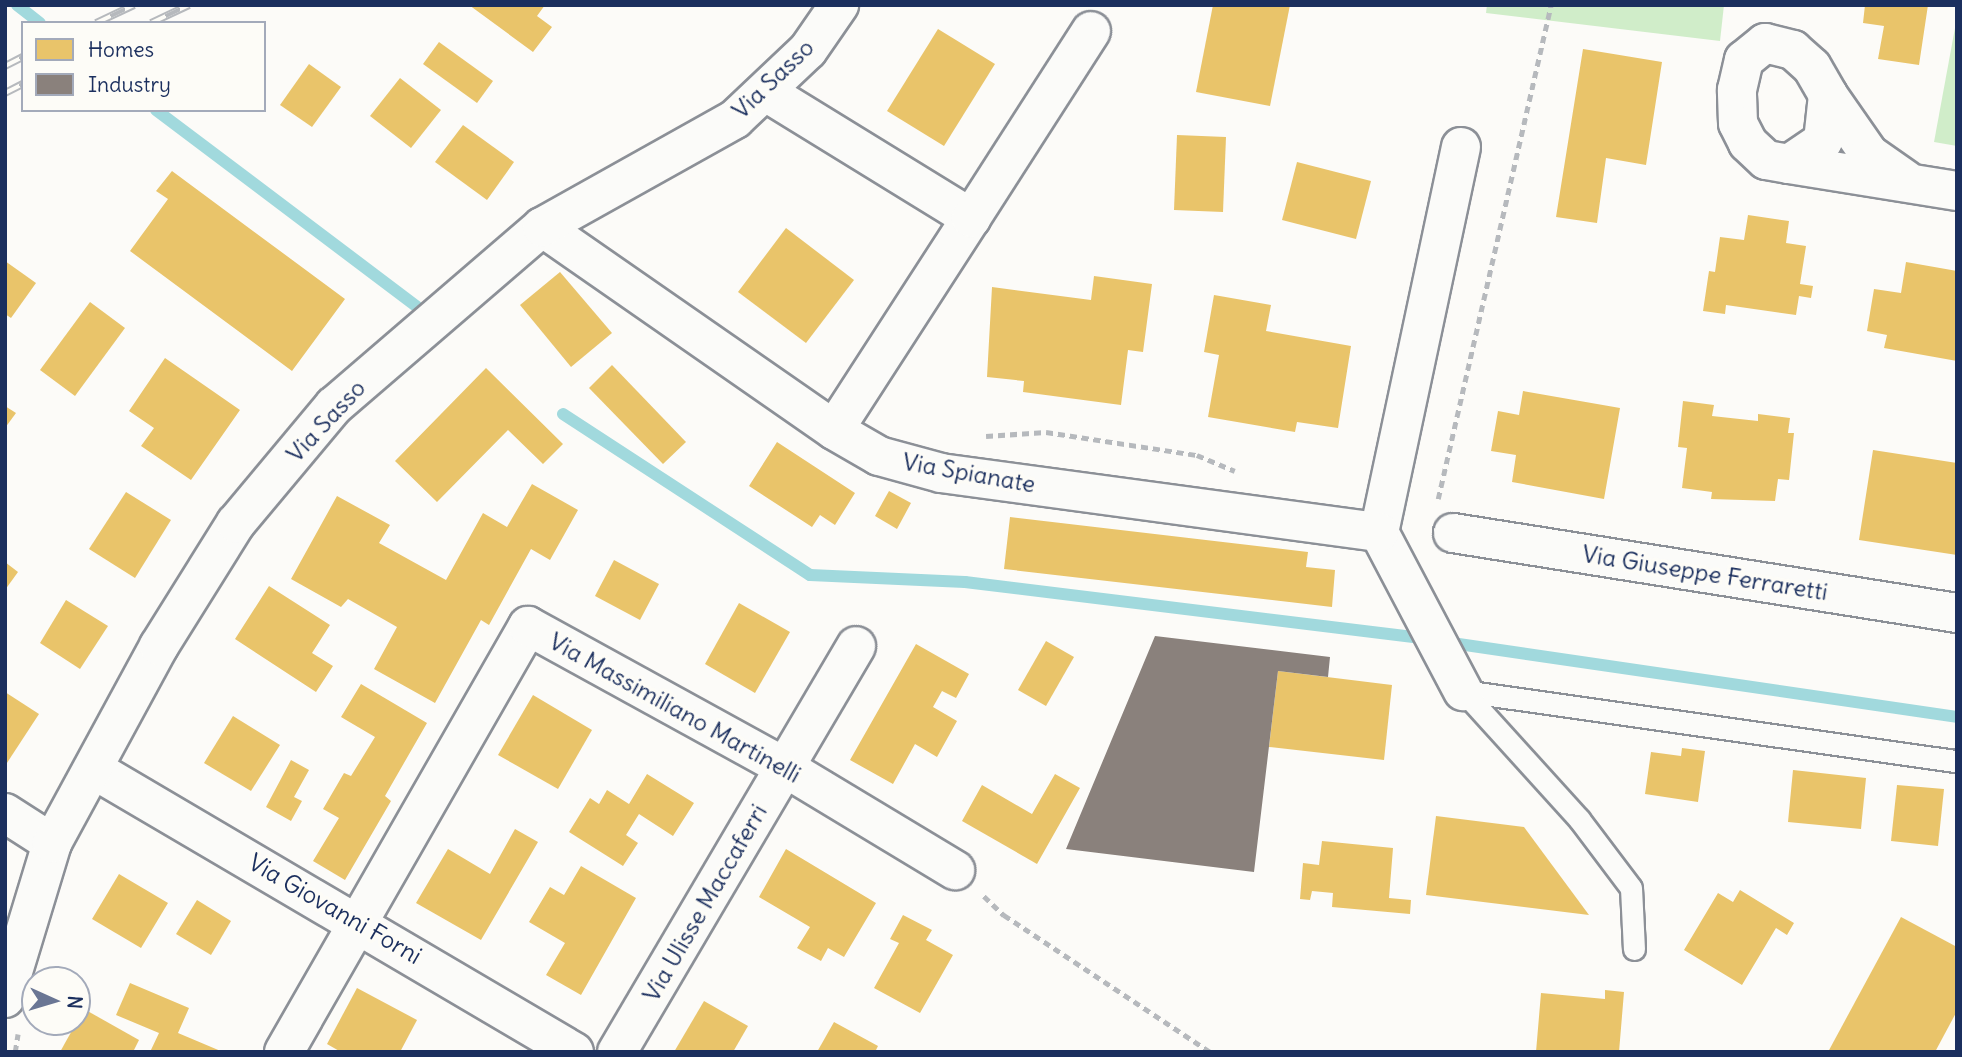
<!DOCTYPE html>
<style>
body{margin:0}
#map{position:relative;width:1962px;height:1057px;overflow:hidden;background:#fcfbf8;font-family:Delius,sans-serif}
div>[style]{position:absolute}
.green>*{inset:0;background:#d0edc9}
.homes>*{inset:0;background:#e9c46a}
.industry>*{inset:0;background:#8a817c}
.stream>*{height:12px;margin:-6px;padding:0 6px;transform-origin:6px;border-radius:6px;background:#a1d9dd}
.path>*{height:4.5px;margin-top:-2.25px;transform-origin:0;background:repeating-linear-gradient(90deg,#b6b9bd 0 7px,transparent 0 12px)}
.roads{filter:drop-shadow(2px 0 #8c9097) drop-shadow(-2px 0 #8c9097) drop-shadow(0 2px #8c9097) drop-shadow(0 -2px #8c9097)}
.lane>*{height:21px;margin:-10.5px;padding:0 10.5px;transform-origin:10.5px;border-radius:10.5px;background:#fbfbf9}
.street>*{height:38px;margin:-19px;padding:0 19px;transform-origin:19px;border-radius:19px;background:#fbfbf9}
.secondary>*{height:38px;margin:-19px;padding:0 19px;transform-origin:19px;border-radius:19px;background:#fbfbf9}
.rail>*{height:8px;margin-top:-4px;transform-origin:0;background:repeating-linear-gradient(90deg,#fdfcf7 0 16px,#b6b9bd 0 32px);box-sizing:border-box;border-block:2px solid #b6b9bd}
span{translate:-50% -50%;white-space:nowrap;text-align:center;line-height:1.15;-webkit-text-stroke:7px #fdfcf7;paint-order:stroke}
.street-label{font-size:24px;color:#1b2f5e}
.frame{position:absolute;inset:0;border:7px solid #1b2f5e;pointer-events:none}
.legend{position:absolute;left:21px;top:21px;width:245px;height:91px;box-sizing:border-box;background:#fdfcf7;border:2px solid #a3aaba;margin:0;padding:9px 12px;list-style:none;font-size:21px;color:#1b2f5e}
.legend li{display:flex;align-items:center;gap:14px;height:35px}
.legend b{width:35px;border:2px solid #a3aaba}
.north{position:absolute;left:21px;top:966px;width:70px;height:70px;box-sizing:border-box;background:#fdfcf7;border:2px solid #a3aaba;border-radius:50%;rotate:94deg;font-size:19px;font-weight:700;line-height:28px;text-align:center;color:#1b2f5e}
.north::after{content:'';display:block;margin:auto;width:24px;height:32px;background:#6a7694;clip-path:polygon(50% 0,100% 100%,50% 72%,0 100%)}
</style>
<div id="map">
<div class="green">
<div style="clip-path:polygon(1487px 5px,1724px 5px,1720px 41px,1486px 13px)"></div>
<div style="clip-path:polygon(1957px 17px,1957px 146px,1934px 142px)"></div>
</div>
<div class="homes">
<div style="clip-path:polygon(469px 5px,545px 5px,537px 16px,552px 27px,533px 52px)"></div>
<div style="clip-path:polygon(1213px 5px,1290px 5px,1270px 106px,1196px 92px)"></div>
<div style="clip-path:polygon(1865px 5px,1928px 5px,1919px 65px,1878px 59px,1884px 26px,1863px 23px)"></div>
<div style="clip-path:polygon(938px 29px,995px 64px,944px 146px,887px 111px)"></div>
<div style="clip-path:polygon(439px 42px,493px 81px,477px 103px,423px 64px)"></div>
<div style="clip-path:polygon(1583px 49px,1662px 62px,1646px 165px,1606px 158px,1597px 223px,1556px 217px)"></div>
<div style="clip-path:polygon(309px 64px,341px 87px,312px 127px,280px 105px)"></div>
<div style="clip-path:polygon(400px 78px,441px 110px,411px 148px,370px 116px)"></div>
<div style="clip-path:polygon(463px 125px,514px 162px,487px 200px,435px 162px)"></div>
<div style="clip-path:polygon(1177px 135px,1226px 137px,1223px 212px,1174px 210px)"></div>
<div style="clip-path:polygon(1297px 162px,1371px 181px,1356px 239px,1282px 220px)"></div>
<div style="clip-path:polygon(172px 171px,345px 299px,292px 371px,130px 251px,168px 199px,156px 191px)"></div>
<div style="clip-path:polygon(1748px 215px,1789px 221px,1786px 243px,1806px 246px,1800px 284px,1813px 286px,1811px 298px,1799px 296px,1796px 315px,1726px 305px,1725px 314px,1703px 311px,1709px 271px,1715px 272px,1720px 237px,1744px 240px)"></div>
<div style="clip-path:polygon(786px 228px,854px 280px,806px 343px,738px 292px)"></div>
<div style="clip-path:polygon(5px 261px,36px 283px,11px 318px,5px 314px)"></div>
<div style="clip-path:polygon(1906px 262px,1957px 271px,1957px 361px,1884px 348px,1887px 335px,1867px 331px,1874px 289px,1901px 293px)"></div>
<div style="clip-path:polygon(560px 272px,612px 333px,571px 367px,520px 305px)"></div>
<div style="clip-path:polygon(1094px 276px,1152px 284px,1143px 352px,1128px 350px,1121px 405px,1023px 392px,1024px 381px,987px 377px,992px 287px,1091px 300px)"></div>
<div style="clip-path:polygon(1214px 295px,1271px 305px,1266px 331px,1351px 346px,1338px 428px,1297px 422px,1295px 432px,1208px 417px,1219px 355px,1204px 352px)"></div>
<div style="clip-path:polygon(90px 302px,125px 328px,75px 396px,40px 370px)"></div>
<div style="clip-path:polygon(165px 358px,240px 410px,191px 480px,141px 446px,154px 428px,129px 411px)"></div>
<div style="clip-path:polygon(612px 365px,686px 442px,663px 464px,589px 388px)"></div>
<div style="clip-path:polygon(486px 368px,563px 444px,543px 464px,508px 430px,437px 502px,395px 461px)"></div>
<div style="clip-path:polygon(1523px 391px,1620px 408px,1604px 499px,1512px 482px,1516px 455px,1491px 451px,1498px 411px,1519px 415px)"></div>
<div style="clip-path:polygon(1683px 401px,1714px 405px,1712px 416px,1758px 421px,1758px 414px,1790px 418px,1788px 433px,1794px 433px,1789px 480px,1778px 479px,1775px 501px,1711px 499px,1712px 492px,1682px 488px,1687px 448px,1678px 447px)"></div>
<div style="clip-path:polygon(5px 406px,16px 413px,5px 428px)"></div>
<div style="clip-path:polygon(777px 442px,855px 493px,835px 525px,820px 515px,812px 527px,749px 486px)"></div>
<div style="clip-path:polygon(1873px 450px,1957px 463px,1957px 555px,1859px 540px)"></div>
<div style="clip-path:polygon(532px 484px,578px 510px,550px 560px,531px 549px,489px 625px,481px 620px,435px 703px,374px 669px,397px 627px,348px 599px,341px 607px,291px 579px,337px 496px,390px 525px,379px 543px,446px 580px,483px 513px,507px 527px)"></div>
<div style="clip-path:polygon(889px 491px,911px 503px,897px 529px,875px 516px)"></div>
<div style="clip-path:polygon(126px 492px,171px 520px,135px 578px,89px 549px)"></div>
<div style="clip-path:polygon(1010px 517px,1308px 552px,1306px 567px,1335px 570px,1332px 607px,1004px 569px)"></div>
<div style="clip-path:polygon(614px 560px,659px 584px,640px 620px,595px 596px)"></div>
<div style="clip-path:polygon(5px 562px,18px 572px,5px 590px)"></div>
<div style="clip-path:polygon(269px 586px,330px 625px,312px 653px,333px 666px,316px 692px,235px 639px)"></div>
<div style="clip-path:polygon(66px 600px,108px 626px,80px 669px,40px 643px)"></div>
<div style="clip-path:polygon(739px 603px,790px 632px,755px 693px,705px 664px)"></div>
<div style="clip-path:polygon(1046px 641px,1074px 657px,1046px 706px,1018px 690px)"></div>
<div style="clip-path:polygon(916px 644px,969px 674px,956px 698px,942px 691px,933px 707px,957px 721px,937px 757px,915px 744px,893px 784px,850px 760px)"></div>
<div style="clip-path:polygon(1278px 671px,1392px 685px,1384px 760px,1269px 747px)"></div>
<div style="clip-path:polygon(361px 684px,427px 723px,385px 796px,391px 801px,345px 880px,313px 861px,339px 818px,323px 809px,344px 773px,351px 776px,375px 737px,341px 717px)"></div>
<div style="clip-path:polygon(5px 692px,39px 714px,5px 766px)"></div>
<div style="clip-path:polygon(533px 695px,592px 730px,558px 789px,498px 755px)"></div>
<div style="clip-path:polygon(233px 716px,280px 745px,251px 791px,204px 763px)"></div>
<div style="clip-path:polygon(1682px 748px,1705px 751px,1698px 802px,1645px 794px,1651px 752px,1681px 756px)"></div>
<div style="clip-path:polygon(291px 760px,309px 770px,294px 797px,302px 801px,291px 821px,266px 807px)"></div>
<div style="clip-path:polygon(1793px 770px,1866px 778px,1861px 829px,1788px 822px)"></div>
<div style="clip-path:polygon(647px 774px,694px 803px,673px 836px,639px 814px,626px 835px,638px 843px,623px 866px,569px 832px,590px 798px,599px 804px,607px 790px,629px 804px)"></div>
<div style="clip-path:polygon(1055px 774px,1080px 788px,1037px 864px,962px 821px,982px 785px,1032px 814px)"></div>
<div style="clip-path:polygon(1897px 785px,1944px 789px,1938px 846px,1891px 841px)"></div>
<div style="clip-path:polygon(1436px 816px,1524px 827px,1589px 915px,1426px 895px)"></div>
<div style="clip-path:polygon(515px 829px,538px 842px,481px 940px,416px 903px,448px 849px,490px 874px)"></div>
<div style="clip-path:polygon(1322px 841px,1393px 848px,1389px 898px,1411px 900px,1410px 914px,1332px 907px,1333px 893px,1312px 891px,1310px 900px,1300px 899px,1303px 863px,1319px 865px)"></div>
<div style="clip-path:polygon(786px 849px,876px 903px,844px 957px,828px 948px,821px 961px,797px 948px,810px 927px,759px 897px)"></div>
<div style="clip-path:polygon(581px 866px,636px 898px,581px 995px,546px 975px,565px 943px,529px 922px,550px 887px,564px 895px)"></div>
<div style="clip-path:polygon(119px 874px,168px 903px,141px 948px,92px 919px)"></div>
<div style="clip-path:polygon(1740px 890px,1794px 923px,1787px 935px,1776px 928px,1742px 985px,1684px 950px,1718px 893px,1733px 902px)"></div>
<div style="clip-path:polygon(197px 900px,231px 921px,211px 955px,176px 934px)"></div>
<div style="clip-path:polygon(903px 915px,932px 930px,926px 940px,953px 955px,920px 1013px,874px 988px,899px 943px,890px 939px)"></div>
<div style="clip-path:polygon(1901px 917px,1957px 947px,1957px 1011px,1935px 1052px,1828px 1052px)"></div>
<div style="clip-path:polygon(130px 983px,189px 1008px,178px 1033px,223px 1052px,150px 1052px,159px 1033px,116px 1015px)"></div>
<div style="clip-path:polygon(357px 988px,417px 1020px,400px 1052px,341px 1052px,327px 1044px)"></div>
<div style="clip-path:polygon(1605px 990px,1624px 992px,1619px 1052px,1536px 1052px,1541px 993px,1605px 999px)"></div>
<div style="clip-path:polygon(704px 1001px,748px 1026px,733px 1052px,674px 1052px)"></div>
<div style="clip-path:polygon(84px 1009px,139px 1040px,133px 1052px,60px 1052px)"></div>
<div style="clip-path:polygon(834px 1022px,878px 1046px,875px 1052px,817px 1052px)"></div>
</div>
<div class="industry">
<div style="clip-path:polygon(1155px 636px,1330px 657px,1328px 677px,1278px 671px,1254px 872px,1066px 849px)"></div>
</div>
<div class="stream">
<div style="left:17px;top:5px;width:29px;rotate:38deg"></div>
<div style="left:156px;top:110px;width:326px;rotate:37deg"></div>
<div style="left:563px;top:414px;width:295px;rotate:33.1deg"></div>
<div style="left:810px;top:575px;width:155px;rotate:2.6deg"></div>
<div style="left:965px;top:582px;width:466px;rotate:7deg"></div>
<div style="left:1445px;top:642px;width:517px;rotate:8.33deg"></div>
</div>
<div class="path">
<div style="left:986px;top:436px;width:60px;rotate:-3.8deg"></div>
<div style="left:1046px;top:432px;width:153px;rotate:8.7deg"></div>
<div style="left:1197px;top:455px;width:41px;rotate:22.8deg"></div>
<div style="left:1438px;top:499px;width:507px;rotate:-77.12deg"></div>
<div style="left:984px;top:896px;width:28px;rotate:44deg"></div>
<div style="left:1004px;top:915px;width:247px;rotate:33.6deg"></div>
<div style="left:15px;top:1052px;width:18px;rotate:-81deg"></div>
</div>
<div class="roads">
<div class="lane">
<div style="left:1463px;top:691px;width:499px;rotate:8.1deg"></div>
<div style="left:1463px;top:691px;width:173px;rotate:47.8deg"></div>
<div style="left:1579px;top:819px;width:86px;rotate:53deg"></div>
<div style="left:1631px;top:888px;width:61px;rotate:87.2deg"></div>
</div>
<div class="street">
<div style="left:1765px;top:43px;width:29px;rotate:14deg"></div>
<div style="left:1793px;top:50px;width:25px;rotate:42deg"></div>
<div style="left:1812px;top:67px;width:32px;rotate:60deg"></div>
<div style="left:1828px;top:95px;width:46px;rotate:96.2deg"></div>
<div style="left:1823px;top:141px;width:41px;rotate:145.9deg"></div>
<div style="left:1789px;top:164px;width:23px;rotate:-170deg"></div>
<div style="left:1766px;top:160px;width:25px;rotate:-137deg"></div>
<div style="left:1748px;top:143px;width:22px;rotate:-117deg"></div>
<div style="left:1738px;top:123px;width:33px;rotate:-92deg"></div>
<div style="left:1737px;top:90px;width:31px;rotate:-77deg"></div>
<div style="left:1744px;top:60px;width:27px;rotate:-39deg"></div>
<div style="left:766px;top:92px;width:241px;rotate:31.6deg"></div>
<div style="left:971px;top:218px;width:252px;rotate:122.9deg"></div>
<div style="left:1828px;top:95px;width:72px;rotate:55.2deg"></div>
<div style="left:1869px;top:154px;width:45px;rotate:35.1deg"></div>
<div style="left:1461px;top:147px;width:394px;rotate:102deg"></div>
<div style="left:1379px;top:532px;width:180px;rotate:62.2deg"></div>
<div style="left:1789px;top:164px;width:170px;rotate:9.1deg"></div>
<div style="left:971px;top:218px;width:222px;rotate:-57.3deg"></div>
<div style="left:542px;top:227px;width:356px;rotate:34.8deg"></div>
<div style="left:834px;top:430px;width:52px;rotate:30deg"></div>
<div style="left:879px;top:456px;width:64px;rotate:15.3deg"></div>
<div style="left:941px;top:473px;width:442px;rotate:7.7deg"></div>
<div style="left:1453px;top:533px;width:510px;rotate:9.02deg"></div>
<div style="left:93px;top:769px;width:558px;rotate:30.47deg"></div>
<div style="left:5px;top:813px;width:56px;rotate:32.6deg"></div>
<div style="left:284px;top:1052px;width:491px;rotate:-60.2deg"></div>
<div style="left:528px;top:626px;width:292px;rotate:28.8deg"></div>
<div style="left:784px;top:767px;width:200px;rotate:31.1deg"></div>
<div style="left:617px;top:1052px;width:471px;rotate:-59.5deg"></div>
</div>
<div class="secondary">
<div style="left:5px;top:998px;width:162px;rotate:-73.1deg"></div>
<div style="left:52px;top:843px;width:224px;rotate:-61.5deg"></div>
<div style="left:159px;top:646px;width:145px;rotate:-58deg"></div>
<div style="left:236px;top:523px;width:153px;rotate:-50.1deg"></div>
<div style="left:334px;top:406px;width:274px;rotate:-40.7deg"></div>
<div style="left:542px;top:227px;width:221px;rotate:-29.2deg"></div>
<div style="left:735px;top:119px;width:100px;rotate:-43.4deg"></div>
<div style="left:808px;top:50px;width:55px;rotate:-55.4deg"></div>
</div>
</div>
<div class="rail">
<div style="left:96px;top:23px;width:42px;rotate:-25.3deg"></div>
<div style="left:151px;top:23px;width:42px;rotate:-25.3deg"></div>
<div style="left:5px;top:66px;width:20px;rotate:-27deg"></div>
<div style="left:5px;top:93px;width:20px;rotate:-27deg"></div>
</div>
<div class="street-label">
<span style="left:773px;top:79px;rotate:-44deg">Via Sasso</span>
<span style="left:326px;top:421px;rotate:-47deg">Via Sasso</span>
<span style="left:969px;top:473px;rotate:10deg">Via Spianate</span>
<span style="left:1705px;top:573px;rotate:9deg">Via Giuseppe Ferraretti</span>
<span style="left:675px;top:708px;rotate:29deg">Via Massimiliano Martinelli</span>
<span style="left:705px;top:903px;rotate:-60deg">Via Ulisse Maccaferri</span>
<span style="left:335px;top:909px;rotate:30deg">Via Giovanni Forni</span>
</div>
<div class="frame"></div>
<ul class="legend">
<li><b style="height:19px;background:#e9c46a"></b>Homes</li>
<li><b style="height:19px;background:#8a817c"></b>Industry</li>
</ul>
<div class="north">N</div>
</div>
